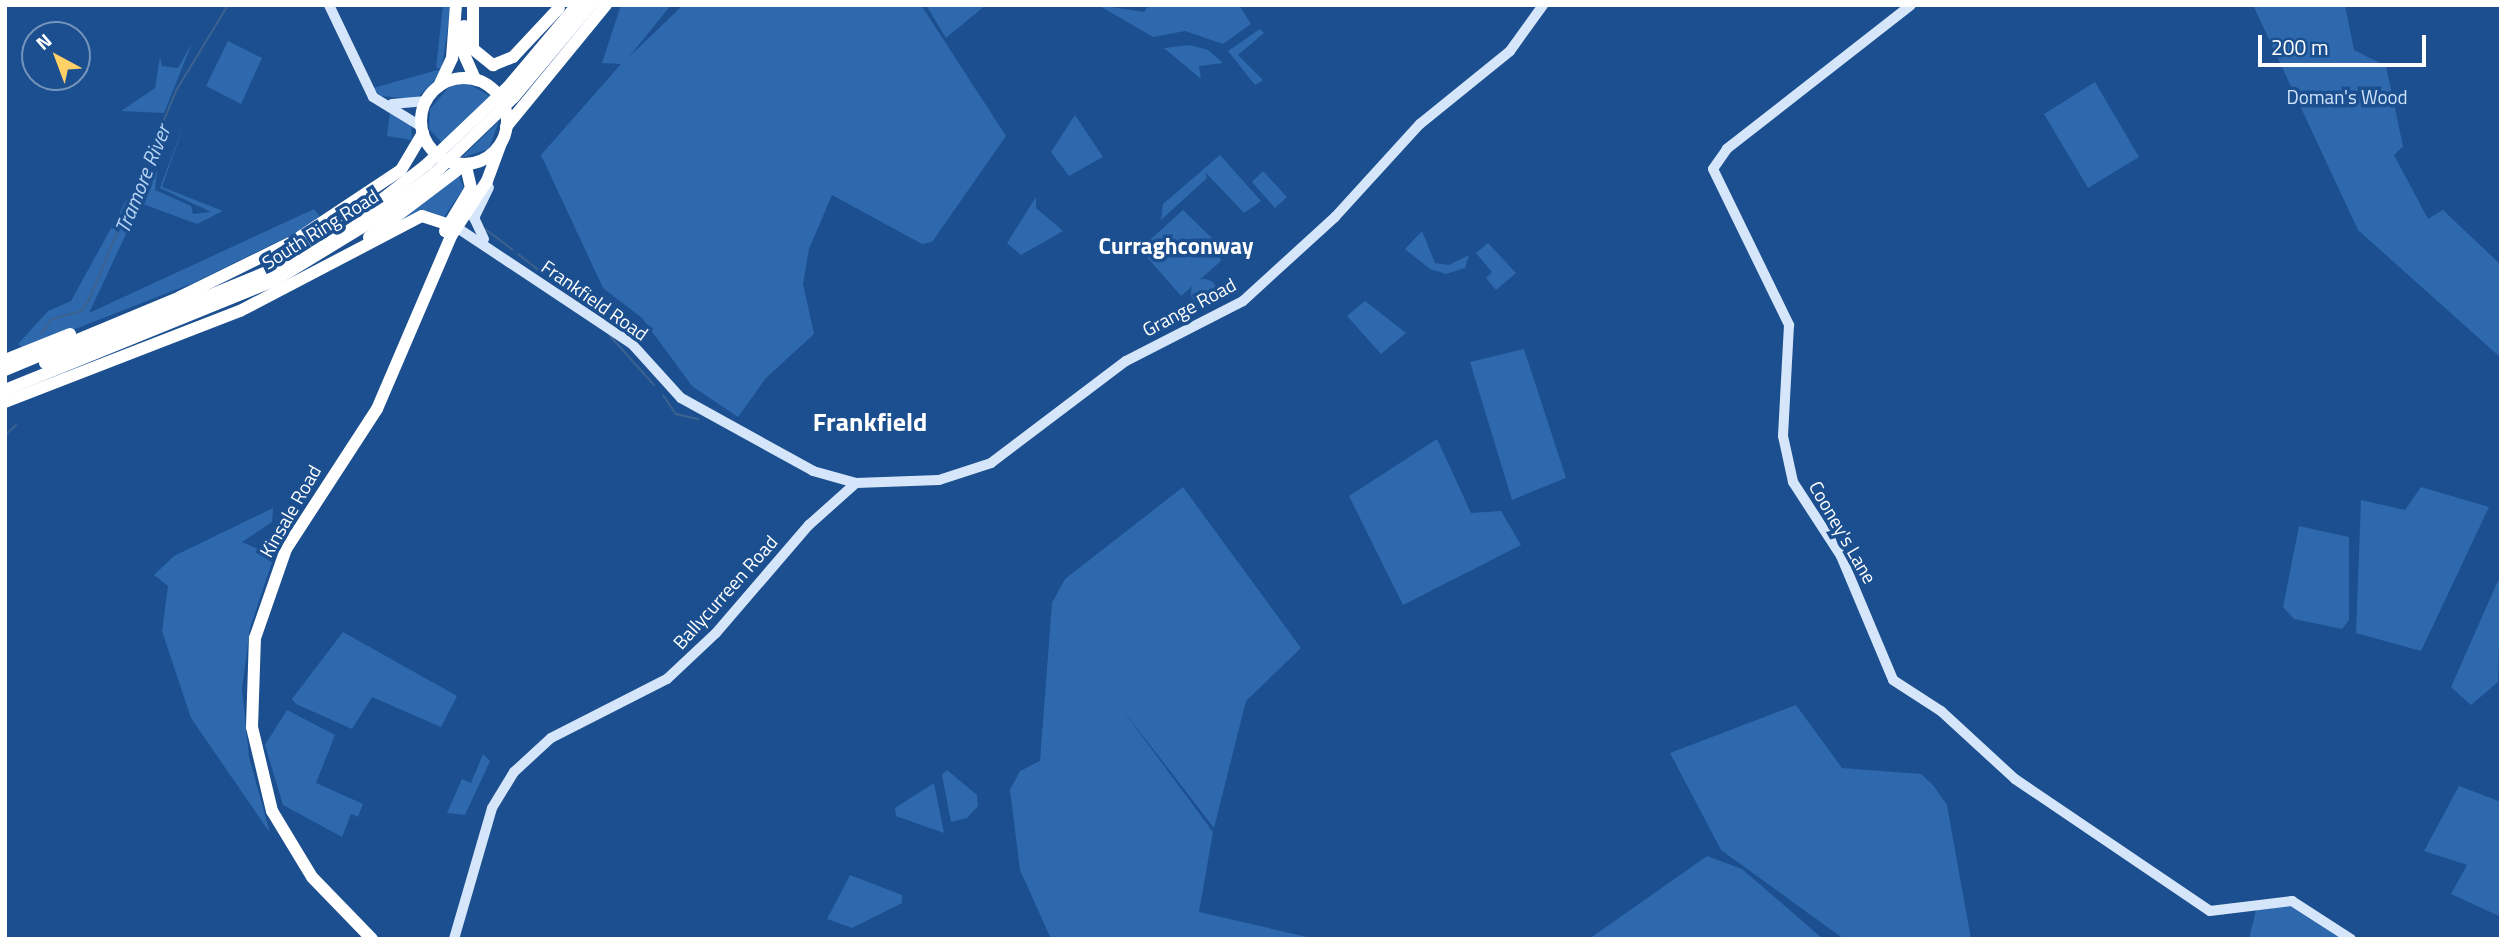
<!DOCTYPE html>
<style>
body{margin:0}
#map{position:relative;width:2506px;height:944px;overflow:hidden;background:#1b4f8f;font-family:"Titillium Web",sans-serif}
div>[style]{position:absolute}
.green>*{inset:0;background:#2e69ad}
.round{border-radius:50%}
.stream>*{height:2px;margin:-1px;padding:0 1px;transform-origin:1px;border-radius:1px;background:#3c6290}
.secondary>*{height:10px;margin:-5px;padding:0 5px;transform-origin:5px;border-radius:5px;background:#d6e6fa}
.highway>*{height:12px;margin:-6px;padding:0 6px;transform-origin:6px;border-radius:6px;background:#fff}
.highway>.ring{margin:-6px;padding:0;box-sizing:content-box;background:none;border:12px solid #fff;border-radius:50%}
.highway-bridge>*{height:12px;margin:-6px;padding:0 6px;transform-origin:6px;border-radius:6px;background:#fff}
span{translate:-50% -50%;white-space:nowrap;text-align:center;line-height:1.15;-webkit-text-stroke:7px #1b4f8f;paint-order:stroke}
.park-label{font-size:19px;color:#cfe3fa}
.street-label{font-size:19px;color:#fff}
.water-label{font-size:21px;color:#b5d3f5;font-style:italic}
.quarter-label{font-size:23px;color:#fff;font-weight:700}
.district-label{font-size:26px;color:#fff;font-weight:700}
.frame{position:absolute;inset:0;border:7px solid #fff;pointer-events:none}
.north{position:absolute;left:21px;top:21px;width:70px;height:70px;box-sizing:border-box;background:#1b4f8f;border:2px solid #7695bc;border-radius:50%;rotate:319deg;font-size:19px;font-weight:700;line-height:28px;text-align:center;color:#fff}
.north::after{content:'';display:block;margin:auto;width:24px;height:32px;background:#ffd166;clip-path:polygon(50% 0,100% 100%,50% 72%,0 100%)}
.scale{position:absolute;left:2258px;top:35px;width:168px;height:32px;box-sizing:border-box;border:4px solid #fff;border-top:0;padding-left:9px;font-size:21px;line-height:24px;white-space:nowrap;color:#fff;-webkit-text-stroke:5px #1b4f8f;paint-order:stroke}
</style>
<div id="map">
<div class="green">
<div style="clip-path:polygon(443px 5px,451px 5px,441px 74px,416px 99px,381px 96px,373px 88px,441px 69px,436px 68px)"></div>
<div style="clip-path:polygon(621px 5px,671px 5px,629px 57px,683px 5px,921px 5px,1006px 136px,932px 242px,922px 244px,832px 195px,809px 249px,803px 284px,814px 334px,766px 378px,738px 417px,692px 386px,642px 318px,603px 288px,541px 155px,621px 64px,602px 63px)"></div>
<div style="clip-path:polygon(926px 5px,986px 5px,946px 38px)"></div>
<div style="clip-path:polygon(1098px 5px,1144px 12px,1149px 5px,1239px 5px,1251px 24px,1223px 44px,1185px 31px,1153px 37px)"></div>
<div style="clip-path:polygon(2253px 5px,2345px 5px,2354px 50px,2386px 66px,2403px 146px,2394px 155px,2428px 219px,2443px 210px,2501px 265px,2501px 358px,2358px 230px)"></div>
<div style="clip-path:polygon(1260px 29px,1264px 33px,1238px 55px,1263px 80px,1255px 85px,1228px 51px)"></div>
<div style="clip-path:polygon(228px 41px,262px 58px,241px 104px,206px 86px)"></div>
<div style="clip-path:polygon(192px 43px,164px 113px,121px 111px,155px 88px,160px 57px,162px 66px,178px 68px)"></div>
<div style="clip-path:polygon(1190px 45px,1208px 50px,1223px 63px,1199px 66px,1201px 79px,1164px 48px)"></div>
<div style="clip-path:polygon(2095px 82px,2139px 157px,2088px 188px,2044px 114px)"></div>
<div style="clip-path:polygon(467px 83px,490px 96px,442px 143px,429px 129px,430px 109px,449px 87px)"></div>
<div style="clip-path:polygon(390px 111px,411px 123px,412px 140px,387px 136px)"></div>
<div style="clip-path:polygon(1075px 115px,1103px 157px,1069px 176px,1051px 152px)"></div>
<div style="clip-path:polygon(186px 118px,162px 187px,223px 211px,197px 224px,143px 204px,158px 165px,155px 190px,191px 206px,193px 214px,211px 212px,160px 188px)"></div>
<div style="clip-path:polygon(499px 121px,489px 149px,461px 158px)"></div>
<div style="clip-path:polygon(1220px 155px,1261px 201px,1244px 213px,1205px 172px,1207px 178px,1161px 220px,1163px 204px)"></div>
<div style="clip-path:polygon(1263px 171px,1287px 197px,1275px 208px,1252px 182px)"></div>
<div style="clip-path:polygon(458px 174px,464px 188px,444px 217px,427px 211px,385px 232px)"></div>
<div style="clip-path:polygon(1036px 197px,1036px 208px,1063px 231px,1021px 255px,1007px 243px)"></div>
<div style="clip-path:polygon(127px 199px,140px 204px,89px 313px,314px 209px,322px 220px,193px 283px,24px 349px,18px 344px,48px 311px,71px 301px)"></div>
<div style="clip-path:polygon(1183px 210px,1216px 242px,1221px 261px,1181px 296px,1140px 249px)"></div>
<div style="clip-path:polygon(1422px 231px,1435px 263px,1449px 265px,1469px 255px,1465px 268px,1446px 274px,1430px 269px,1405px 249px)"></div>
<div style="clip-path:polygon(1488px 243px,1516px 273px,1496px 290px,1486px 278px,1492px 272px,1476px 253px)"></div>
<div class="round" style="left:1191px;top:279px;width:26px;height:26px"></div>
<div style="clip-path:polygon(1365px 301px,1406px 333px,1381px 354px,1347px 316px)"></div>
<div style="clip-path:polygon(1524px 349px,1566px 478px,1512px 500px,1470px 362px)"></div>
<div style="clip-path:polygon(1437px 439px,1471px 513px,1501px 511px,1521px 545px,1403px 605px,1349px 496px)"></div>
<div style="clip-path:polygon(1183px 487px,1301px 648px,1246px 701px,1214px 828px,1119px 705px,1213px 832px,1199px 912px,1316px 939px,1051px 939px,1020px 870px,1010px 790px,1020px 771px,1040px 761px,1052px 603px,1065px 579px)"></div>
<div style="clip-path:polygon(2421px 487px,2489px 507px,2421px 651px,2356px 633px,2361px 500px,2405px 510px)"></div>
<div style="clip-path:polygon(273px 508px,272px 522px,242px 542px,274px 556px,250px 628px,242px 689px,249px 757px,270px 833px,191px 718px,162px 631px,168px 586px,154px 575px,174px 556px)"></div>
<div style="clip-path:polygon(2299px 526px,2349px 537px,2349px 620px,2342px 629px,2294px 619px,2283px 607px)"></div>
<div style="clip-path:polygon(2501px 574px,2498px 682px,2471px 705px,2451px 687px)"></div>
<div style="clip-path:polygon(343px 632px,457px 696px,441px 727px,372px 697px,352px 729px,296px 704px,292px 699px)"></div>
<div style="clip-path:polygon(1796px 705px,1842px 768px,1921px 774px,1933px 785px,1947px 805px,1971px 939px,1844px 939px,1721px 850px,1670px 753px)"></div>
<div style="clip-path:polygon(287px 710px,335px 735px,316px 783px,363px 804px,358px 817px,351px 814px,342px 837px,283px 805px,265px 745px)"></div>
<div style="clip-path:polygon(483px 754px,490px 761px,465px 815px,447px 813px,462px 779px,471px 783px)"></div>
<div style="clip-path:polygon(947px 770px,977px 795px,978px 806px,967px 818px,951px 822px,942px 775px)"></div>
<div style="clip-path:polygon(934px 783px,944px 833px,896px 816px,895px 808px)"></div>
<div style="clip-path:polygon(2459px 786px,2501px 802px,2501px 917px,2451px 894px,2467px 865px,2424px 851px)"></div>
<div style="clip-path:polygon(1707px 856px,1742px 869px,1823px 939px,1589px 939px)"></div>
<div style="clip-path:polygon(850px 875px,902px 895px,902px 903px,852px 928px,827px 919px)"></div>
<div style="clip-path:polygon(2281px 903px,2303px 909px,2343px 939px,2249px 939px,2256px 910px)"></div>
</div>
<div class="stream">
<div style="left:485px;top:229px;width:34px;rotate:37deg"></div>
<div style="left:518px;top:254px;width:31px;rotate:38deg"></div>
<div style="left:549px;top:278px;width:70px;rotate:35.1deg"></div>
<div style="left:41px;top:334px;width:19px;rotate:-54deg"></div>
<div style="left:52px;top:319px;width:30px;rotate:-15deg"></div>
<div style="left:81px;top:311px;width:14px;rotate:-54deg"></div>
<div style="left:89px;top:300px;width:229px;rotate:-67.4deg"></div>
<div style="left:177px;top:89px;width:98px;rotate:-58.7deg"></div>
<div style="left:610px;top:336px;width:66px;rotate:48.1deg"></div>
<div style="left:663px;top:395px;width:23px;rotate:56deg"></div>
<div style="left:676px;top:414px;width:23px;rotate:13deg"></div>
<div style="left:5px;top:435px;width:15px;rotate:-42deg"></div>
</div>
<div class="secondary">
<div style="left:329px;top:5px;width:102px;rotate:64.4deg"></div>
<div style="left:373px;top:97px;width:57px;rotate:31.5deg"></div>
<div style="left:1911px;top:5px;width:234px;rotate:142deg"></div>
<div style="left:1727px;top:149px;width:24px;rotate:125deg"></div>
<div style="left:1713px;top:169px;width:174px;rotate:64deg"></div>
<div style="left:1789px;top:325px;width:111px;rotate:93.1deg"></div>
<div style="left:1783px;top:436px;width:47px;rotate:77.7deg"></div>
<div style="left:1793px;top:482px;width:88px;rotate:57deg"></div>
<div style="left:1841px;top:556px;width:134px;rotate:67.2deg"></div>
<div style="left:1893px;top:680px;width:57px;rotate:32.9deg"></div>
<div style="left:1941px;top:711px;width:100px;rotate:42.6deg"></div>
<div style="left:2015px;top:779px;width:235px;rotate:34.1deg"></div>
<div style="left:2210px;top:911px;width:83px;rotate:-7deg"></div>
<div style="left:2292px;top:901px;width:70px;rotate:32.8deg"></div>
<div style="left:392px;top:104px;width:34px;rotate:-5deg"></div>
<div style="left:456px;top:227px;width:211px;rotate:33.6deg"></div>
<div style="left:632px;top:344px;width:73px;rotate:47.8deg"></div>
<div style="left:681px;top:398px;width:151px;rotate:28.9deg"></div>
<div style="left:813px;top:471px;width:45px;rotate:15.6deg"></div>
<div style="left:856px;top:483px;width:83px;rotate:-2.1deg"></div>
<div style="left:939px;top:480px;width:55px;rotate:-18.1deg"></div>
<div style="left:991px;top:463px;width:169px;rotate:-37.1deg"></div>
<div style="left:1126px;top:361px;width:131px;rotate:-27.1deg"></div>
<div style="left:1243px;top:301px;width:125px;rotate:-42.4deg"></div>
<div style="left:1335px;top:217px;width:126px;rotate:-47.6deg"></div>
<div style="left:1420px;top:124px;width:116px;rotate:-39deg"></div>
<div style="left:1510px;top:51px;width:57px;rotate:-54.3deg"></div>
<div style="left:484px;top:239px;width:23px;rotate:-115deg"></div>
<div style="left:474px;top:218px;width:34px;rotate:-64deg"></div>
<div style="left:454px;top:939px;width:136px;rotate:-73.8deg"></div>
<div style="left:492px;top:808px;width:42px;rotate:-58.6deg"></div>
<div style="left:514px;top:772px;width:50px;rotate:-42.6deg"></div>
<div style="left:551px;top:738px;width:130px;rotate:-27deg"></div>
<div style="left:667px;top:679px;width:67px;rotate:-43.2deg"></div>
<div style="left:716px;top:633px;width:143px;rotate:-49.3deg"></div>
<div style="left:809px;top:525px;width:63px;rotate:-41.8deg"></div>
</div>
<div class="highway">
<div style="left:473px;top:5px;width:44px;rotate:90deg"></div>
<div style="left:473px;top:49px;width:26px;rotate:39deg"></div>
<div style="left:493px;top:65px;width:22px;rotate:-22deg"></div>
<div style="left:513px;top:57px;width:67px;rotate:-46.8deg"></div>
<div style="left:464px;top:26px;width:26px;rotate:92deg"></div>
<div style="left:463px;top:52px;width:30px;rotate:66deg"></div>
<div class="ring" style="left:421px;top:78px;width:74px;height:74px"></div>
<div style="left:439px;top:86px;width:31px;rotate:-65deg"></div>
<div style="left:452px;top:58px;width:53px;rotate:-85.7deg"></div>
<div style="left:508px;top:87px;width:107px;rotate:-49.9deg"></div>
<div style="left:514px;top:97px;width:120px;rotate:-50.1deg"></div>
<div style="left:506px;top:127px;width:158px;rotate:-50.7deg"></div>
<div style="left:445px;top:231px;width:50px;rotate:-58.8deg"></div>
<div style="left:471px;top:188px;width:23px;rotate:-103deg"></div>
<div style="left:369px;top:237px;width:118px;rotate:-37.1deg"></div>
<div style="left:5px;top:360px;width:70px;rotate:-21.8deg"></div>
<div style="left:45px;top:363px;width:242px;rotate:-22.3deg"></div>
<div style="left:269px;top:271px;width:114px;rotate:-31.3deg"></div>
<div style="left:366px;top:212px;width:76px;rotate:-38.1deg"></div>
<div style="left:5px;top:370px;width:190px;rotate:-22.6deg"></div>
<div style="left:180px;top:297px;width:127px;rotate:-26.2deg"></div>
<div style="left:294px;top:241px;width:128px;rotate:-33.6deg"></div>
<div style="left:401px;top:170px;width:43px;rotate:-59.3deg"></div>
<div style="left:5px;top:390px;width:290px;rotate:-22.1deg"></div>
<div style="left:274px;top:281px;width:111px;rotate:-31.4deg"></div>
<div style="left:369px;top:223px;width:83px;rotate:-37.1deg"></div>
<div style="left:5px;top:402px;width:252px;rotate:-21.2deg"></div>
<div style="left:240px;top:311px;width:205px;rotate:-27.6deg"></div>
<div style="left:422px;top:216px;width:36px;rotate:18deg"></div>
<div style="left:372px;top:939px;width:86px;rotate:-134.1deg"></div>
<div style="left:312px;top:877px;width:77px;rotate:-121.2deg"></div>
<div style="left:272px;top:811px;width:86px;rotate:-103.4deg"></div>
<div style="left:252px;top:727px;width:89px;rotate:-88.1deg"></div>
<div style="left:255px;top:638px;width:94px;rotate:-70.8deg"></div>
<div style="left:286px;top:549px;width:167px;rotate:-57deg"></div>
<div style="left:377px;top:409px;width:188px;rotate:-66.8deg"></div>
<div style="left:451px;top:236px;width:66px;rotate:-56.8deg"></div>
<div style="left:487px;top:181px;width:40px;rotate:-69.8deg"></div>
</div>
<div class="highway-bridge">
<div style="left:426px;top:165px;width:113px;rotate:-43.6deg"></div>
<div style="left:435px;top:173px;width:110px;rotate:-43.9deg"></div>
</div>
<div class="park-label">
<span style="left:2347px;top:97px">Doman's Wood</span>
</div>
<div class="street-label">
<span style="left:320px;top:229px;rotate:-32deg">South Ring Road</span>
<span style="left:595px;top:300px;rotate:35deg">Frankfield Road</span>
<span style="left:1189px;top:307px;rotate:-28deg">Grange Road</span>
<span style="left:290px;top:511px;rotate:-60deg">Kinsale Road</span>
<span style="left:1843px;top:532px;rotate:60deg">Cooney's Lane</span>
<span style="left:725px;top:592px;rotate:-48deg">Ballycurreen Road</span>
</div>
<div class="water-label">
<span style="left:142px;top:179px;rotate:-68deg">Tramore River</span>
</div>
<div class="quarter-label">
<span style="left:1176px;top:246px">Curraghconway</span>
</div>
<div class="district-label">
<span style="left:870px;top:422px">Frankfield</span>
</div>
<div class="frame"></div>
<div class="north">N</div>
<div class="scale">200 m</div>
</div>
